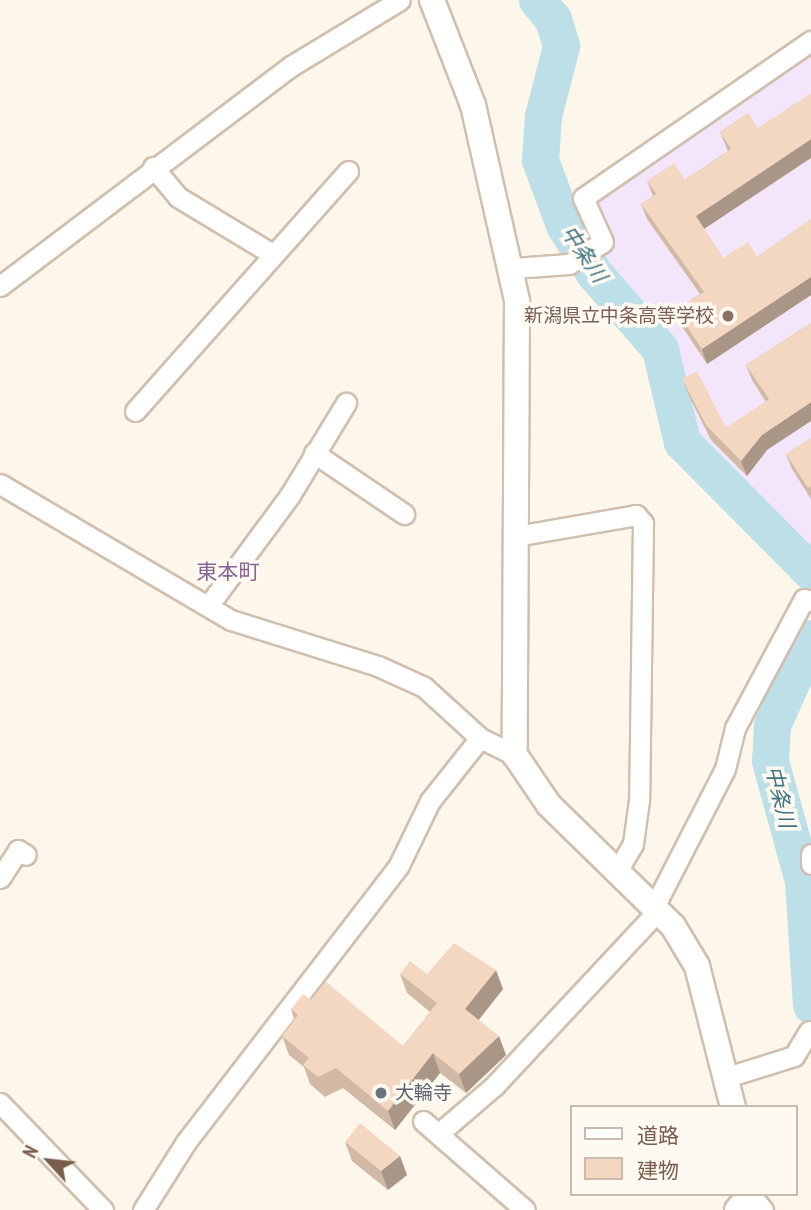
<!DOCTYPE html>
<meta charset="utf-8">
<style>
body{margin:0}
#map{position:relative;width:811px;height:1210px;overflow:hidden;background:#fdf6ea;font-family:"PT Sans Narrow","Noto Sans JP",sans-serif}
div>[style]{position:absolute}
.education>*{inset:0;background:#f3e6fa}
.river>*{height:37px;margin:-18.5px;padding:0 18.5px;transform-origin:18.5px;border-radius:18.5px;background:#bddfe7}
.roads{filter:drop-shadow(2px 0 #d0bfae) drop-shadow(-2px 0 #d0bfae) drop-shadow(0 2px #d0bfae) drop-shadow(0 -2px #d0bfae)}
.minor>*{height:19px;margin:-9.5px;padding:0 9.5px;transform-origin:9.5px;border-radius:9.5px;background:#fff}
.tertiary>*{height:24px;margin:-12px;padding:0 12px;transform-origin:12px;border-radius:12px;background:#fff}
.wall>*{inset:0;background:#d1b9a6}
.shaded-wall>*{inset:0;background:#aa9687}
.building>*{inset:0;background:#f3d7c1}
.dots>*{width:19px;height:19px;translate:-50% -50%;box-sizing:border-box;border:4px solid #fffaf1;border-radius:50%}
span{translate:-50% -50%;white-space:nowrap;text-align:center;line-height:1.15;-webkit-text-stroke:7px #fffaf1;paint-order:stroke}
.education-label{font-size:19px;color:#785e54}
.right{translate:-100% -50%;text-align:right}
.worship-label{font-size:19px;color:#5b616d}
.left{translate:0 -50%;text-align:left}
.water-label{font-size:21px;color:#427684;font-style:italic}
.neighbourhood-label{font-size:21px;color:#876594}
.legend{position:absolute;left:570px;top:1105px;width:228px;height:91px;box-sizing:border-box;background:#fffaf1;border:2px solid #c9bcaf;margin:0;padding:9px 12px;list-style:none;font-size:21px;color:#795e4c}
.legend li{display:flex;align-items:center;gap:14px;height:35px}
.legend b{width:35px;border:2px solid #c9bcaf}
.north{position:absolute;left:14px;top:1126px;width:70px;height:70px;-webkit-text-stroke:5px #fffaf1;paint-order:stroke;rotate:297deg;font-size:19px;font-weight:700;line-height:28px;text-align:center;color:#795e4c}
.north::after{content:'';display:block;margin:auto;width:24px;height:32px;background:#795e4c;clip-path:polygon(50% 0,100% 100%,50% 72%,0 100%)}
</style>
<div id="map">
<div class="education">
<div style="clip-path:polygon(811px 55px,811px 556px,689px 436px,661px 333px,627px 298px,576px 207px)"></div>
</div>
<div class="river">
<div style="left:537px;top:0;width:25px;rotate:50deg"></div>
<div style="left:553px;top:19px;width:28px;rotate:73deg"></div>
<div style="left:561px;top:46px;width:72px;rotate:104.4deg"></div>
<div style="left:543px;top:116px;width:44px;rotate:93.9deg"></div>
<div style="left:540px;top:160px;width:69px;rotate:69.7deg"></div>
<div style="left:564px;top:225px;width:57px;rotate:58deg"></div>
<div style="left:594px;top:273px;width:101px;rotate:49deg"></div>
<div style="left:660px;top:349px;width:96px;rotate:76.7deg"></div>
<div style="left:682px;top:442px;width:183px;rotate:45.2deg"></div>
<div style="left:811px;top:638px;width:95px;rotate:114.1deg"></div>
<div style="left:772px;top:725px;width:36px;rotate:93deg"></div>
<div style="left:770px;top:761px;width:124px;rotate:74.6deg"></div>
<div style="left:803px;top:881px;width:124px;rotate:86.3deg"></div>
</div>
<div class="roads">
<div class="minor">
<div style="left:153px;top:167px;width:39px;rotate:50deg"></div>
<div style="left:178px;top:197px;width:110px;rotate:31.2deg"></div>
<div style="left:513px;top:268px;width:56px;rotate:-4.1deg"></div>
<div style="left:569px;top:264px;width:40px;rotate:-32.9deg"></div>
<div style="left:603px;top:242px;width:48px;rotate:-114.4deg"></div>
<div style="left:583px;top:198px;width:277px;rotate:-34.6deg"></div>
<div style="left:0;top:286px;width:365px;rotate:-37.1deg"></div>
<div style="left:291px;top:66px;width:127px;rotate:-31.2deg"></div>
<div style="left:135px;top:411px;width:321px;rotate:-48.4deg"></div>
<div style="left:314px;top:453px;width:109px;rotate:34.1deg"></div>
<div style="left:0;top:484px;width:268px;rotate:30.5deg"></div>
<div style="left:231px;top:620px;width:154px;rotate:17.4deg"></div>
<div style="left:378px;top:666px;width:51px;rotate:24.5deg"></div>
<div style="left:424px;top:687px;width:76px;rotate:42.3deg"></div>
<div style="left:480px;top:738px;width:39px;rotate:26deg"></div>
<div style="left:516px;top:536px;width:122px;rotate:-9.9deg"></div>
<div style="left:636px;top:515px;width:11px;rotate:49deg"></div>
<div style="left:643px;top:523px;width:277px;rotate:90.8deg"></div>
<div style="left:639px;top:800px;width:44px;rotate:97.8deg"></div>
<div style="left:633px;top:844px;width:31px;rotate:121deg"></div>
<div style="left:208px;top:606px;width:138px;rotate:-53.5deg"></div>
<div style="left:290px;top:495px;width:108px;rotate:-58.7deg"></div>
<div style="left:811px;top:854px;width:10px;rotate:90deg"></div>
<div style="left:0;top:878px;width:33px;rotate:-57deg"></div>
<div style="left:18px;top:850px;width:9px;rotate:32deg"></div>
<div style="left:654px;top:907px;width:155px;rotate:-62.8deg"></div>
<div style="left:725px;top:769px;width:42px;rotate:-76.3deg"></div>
<div style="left:735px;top:728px;width:146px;rotate:-61.9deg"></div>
<div style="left:804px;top:599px;width:7px;rotate:16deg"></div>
<div style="left:727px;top:1077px;width:70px;rotate:-17.4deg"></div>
<div style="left:794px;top:1056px;width:29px;rotate:-59deg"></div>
<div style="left:0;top:1103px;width:149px;rotate:46.1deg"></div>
<div style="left:423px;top:1121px;width:135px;rotate:41.1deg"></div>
<div style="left:438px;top:1134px;width:74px;rotate:-40.6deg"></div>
<div style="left:494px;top:1086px;width:240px;rotate:-46.9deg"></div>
<div style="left:751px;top:1195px;width:19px;rotate:51deg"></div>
<div style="left:143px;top:1210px;width:80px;rotate:-57.7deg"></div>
<div style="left:186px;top:1142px;width:349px;rotate:-52.4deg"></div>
<div style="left:399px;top:865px;width:71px;rotate:-64.2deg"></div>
<div style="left:430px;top:801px;width:80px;rotate:-51.6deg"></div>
</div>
<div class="tertiary">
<div style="left:432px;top:0;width:113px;rotate:68.7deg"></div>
<div style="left:473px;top:105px;width:201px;rotate:77.3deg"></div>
<div style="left:517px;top:301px;width:454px;rotate:90.3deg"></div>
<div style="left:515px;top:755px;width:60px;rotate:55.8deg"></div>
<div style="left:549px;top:805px;width:173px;rotate:44.3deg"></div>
<div style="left:673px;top:926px;width:47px;rotate:59deg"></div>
<div style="left:697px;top:966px;width:146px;rotate:75.7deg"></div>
<div style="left:737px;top:1210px;width:21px;rotate:-49deg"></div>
</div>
</div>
<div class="wall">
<div style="clip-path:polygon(748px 113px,704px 229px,723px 258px,757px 257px,811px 219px,811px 295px,707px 364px,681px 325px,676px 310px,700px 294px,647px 219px,641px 204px,653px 196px,647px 181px,685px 180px,728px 151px,720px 132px)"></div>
<div style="clip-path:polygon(811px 323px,767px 450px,747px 476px,711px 440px,688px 394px,682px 379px,726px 428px,766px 402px,752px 380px,746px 365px)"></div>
<div style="clip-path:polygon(811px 438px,811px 499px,792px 469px,786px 454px)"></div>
<div style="clip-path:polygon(400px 974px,427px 974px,503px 989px,479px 1020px,506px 1055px,466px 1093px,440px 1073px,395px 1130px,343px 1088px,325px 1097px,310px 1084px,304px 1067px,289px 1055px,282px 1036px,294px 1019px,291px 1009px,311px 1000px,403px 1046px,430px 1012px,407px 993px)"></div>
<div style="clip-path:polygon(345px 1142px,400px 1156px,407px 1175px,388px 1190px,352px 1161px)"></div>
</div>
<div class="shaded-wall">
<div style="clip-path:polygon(811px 139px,811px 158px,701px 231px,696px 216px)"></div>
<div style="clip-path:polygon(811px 277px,811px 295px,707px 364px,702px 349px)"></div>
<div style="clip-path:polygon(811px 402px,811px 421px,767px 450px,747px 476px,741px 461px,762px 435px)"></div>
<div style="clip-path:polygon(496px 970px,503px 989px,472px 1028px,465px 1009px)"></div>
<div style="clip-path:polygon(499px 1036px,506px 1055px,466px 1093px,459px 1074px)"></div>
<div style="clip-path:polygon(433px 1053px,440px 1073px,395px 1130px,388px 1111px)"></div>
<div style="clip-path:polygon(400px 1156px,407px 1175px,388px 1190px,381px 1171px)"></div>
</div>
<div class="building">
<div style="clip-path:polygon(811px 93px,811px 139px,696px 216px,723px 258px,748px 242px,757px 257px,811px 219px,811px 277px,702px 349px,676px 310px,704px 292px,641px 204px,656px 194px,647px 181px,674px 163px,685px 180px,731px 149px,720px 132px,748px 113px,758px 128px)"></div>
<div style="clip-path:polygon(811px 323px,811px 402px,762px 435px,741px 461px,706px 425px,682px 379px,697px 371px,726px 428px,769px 399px,746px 365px)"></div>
<div style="clip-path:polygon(811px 438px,811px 486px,808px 488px,786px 454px)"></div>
<div style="clip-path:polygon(454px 943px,496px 970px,465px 1009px,499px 1036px,459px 1074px,433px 1053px,388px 1111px,336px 1068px,318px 1077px,303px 1065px,309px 1058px,282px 1036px,298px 1015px,291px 1009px,303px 994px,311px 1000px,326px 982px,403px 1046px,437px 1003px,400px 974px,410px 961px,427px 974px)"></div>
<div style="clip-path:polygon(360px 1123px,400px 1156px,381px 1171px,345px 1142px)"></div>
</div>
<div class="dots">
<div style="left:728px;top:316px;background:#8d6e63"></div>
<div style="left:381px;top:1093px;background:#6b7280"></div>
</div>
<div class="education-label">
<span class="right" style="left:714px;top:316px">新潟県立中条高等学校</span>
</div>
<div class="worship-label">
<span class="left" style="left:395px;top:1093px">大輪寺</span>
</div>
<div class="water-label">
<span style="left:584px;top:254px;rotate:56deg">中条川</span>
<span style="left:780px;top:797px;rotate:76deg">中条川</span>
</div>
<div class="neighbourhood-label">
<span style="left:228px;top:572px">東本町</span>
</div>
<ul class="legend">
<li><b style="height:9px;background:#fff"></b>道路</li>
<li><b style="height:19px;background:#f3d7c1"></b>建物</li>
</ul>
<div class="north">N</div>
</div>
